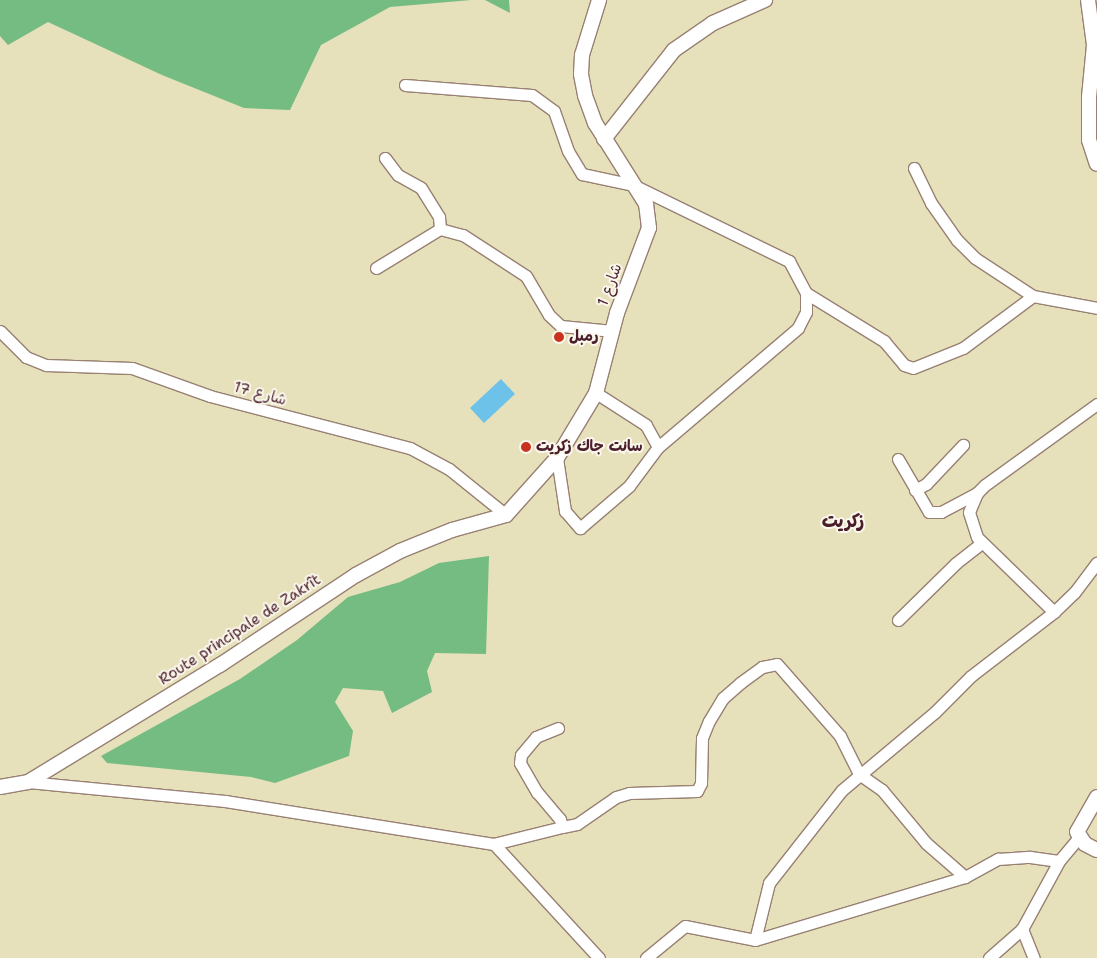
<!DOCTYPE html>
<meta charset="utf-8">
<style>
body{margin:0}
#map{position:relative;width:1097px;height:958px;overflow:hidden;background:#e6e0bb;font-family:"Shantell Sans","Playpen Sans Arabic",sans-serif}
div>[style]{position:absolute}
.forest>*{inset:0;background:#74bc82}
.water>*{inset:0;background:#6dc2ea}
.roads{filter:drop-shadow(1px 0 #988073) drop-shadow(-1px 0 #988073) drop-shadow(0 1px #988073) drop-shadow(0 -1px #988073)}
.minor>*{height:11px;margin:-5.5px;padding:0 5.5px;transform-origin:5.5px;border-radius:5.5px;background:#fff}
.tertiary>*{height:14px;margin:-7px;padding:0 7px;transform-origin:7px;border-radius:7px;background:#fff}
.dots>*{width:14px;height:14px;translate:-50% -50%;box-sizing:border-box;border:2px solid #fbf7ec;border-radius:50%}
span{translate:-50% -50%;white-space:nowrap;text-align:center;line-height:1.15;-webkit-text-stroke:4px #fbf7ec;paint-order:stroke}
.street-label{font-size:15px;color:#4a1f2b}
.poi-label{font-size:15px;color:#4a1f2b;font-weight:700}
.left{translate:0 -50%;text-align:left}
.quarter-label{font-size:18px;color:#4a1f2b;font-weight:700}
</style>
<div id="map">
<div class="forest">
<div style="clip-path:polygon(0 0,471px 0,390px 7px,321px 45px,290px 110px,244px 108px,162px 75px,48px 22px,8px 45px,0 36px)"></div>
<div style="clip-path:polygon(485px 0,509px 0,510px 13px)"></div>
<div style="clip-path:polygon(489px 556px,486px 654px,435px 653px,427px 671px,432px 692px,392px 713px,383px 691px,343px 688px,335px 702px,353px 731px,349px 756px,275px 783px,251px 777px,107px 763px,101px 756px,240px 679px,297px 640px,348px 597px,400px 582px,439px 563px)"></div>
</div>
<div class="water">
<div style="clip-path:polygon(501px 379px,515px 394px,484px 423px,470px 408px)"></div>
</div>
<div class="roads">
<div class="minor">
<div style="left:405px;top:85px;width:127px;rotate:4.5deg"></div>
<div style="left:532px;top:95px;width:27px;rotate:36deg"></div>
<div style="left:554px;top:111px;width:42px;rotate:70.7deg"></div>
<div style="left:568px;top:151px;width:27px;rotate:59deg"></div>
<div style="left:582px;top:174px;width:52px;rotate:12.2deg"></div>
<div style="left:633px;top:185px;width:174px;rotate:26deg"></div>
<div style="left:789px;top:261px;width:36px;rotate:62deg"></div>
<div style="left:806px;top:293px;width:19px;rotate:90deg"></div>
<div style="left:806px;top:312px;width:18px;rotate:117deg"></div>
<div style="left:798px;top:328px;width:184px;rotate:139.6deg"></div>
<div style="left:385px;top:158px;width:21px;rotate:53deg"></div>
<div style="left:398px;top:175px;width:26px;rotate:29deg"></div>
<div style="left:421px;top:188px;width:34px;rotate:58deg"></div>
<div style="left:439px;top:217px;width:12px;rotate:85deg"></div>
<div style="left:914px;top:168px;width:39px;rotate:64deg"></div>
<div style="left:931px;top:203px;width:45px;rotate:54.9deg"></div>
<div style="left:957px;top:240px;width:25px;rotate:45deg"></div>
<div style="left:975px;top:258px;width:69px;rotate:33.2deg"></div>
<div style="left:1033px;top:296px;width:65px;rotate:10.6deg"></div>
<div style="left:376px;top:268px;width:75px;rotate:-31.4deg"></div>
<div style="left:440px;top:229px;width:24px;rotate:15deg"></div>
<div style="left:463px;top:235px;width:75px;rotate:33.1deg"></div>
<div style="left:526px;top:276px;width:45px;rotate:59.5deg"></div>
<div style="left:549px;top:315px;width:16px;rotate:43deg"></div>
<div style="left:561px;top:326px;width:52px;rotate:5.5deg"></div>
<div style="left:806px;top:293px;width:92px;rotate:31.6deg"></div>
<div style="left:884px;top:341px;width:31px;rotate:50deg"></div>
<div style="left:904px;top:365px;width:9px;rotate:18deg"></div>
<div style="left:913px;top:368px;width:54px;rotate:-21.8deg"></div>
<div style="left:963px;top:348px;width:87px;rotate:-36.6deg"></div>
<div style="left:0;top:331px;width:37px;rotate:45deg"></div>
<div style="left:26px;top:357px;width:22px;rotate:22deg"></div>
<div style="left:46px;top:365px;width:86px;rotate:2deg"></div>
<div style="left:132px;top:368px;width:83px;rotate:19.7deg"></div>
<div style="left:210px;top:396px;width:207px;rotate:14.6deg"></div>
<div style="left:410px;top:448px;width:44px;rotate:28.3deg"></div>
<div style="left:449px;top:469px;width:73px;rotate:38.9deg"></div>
<div style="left:557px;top:458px;width:54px;rotate:81.4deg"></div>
<div style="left:565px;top:511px;width:23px;rotate:49deg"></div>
<div style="left:580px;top:528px;width:65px;rotate:-40.6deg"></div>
<div style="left:629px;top:486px;width:49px;rotate:-53.4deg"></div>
<div style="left:658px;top:447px;width:25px;rotate:-119deg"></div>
<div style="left:646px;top:425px;width:59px;rotate:-147.4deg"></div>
<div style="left:898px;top:459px;width:61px;rotate:59.7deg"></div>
<div style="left:929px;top:512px;width:12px"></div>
<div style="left:941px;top:512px;width:41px;rotate:-27.8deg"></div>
<div style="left:915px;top:490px;width:13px;rotate:-29deg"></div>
<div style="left:926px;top:484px;width:54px;rotate:-46.5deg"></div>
<div style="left:1054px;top:612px;width:107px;rotate:-135.8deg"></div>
<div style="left:977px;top:537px;width:26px;rotate:-108deg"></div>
<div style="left:969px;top:512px;width:21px;rotate:-67deg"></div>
<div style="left:977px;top:493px;width:11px;rotate:-45deg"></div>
<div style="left:985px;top:485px;width:138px;rotate:-35.9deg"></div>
<div style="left:898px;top:620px;width:81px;rotate:-44.5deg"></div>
<div style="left:956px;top:563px;width:33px;rotate:-38deg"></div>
<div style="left:558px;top:728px;width:24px;rotate:158deg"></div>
<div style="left:536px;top:737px;width:23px;rotate:130deg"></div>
<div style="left:521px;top:755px;width:8px;rotate:97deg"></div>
<div style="left:520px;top:763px;width:34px;rotate:60deg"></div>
<div style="left:537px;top:792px;width:35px;rotate:50deg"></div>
<div style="left:560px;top:819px;width:8px;rotate:76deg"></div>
<div style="left:562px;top:827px;width:70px;rotate:166deg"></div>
<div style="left:494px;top:844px;width:155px;rotate:47.4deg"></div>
<div style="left:28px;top:782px;width:198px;rotate:5.5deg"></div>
<div style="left:225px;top:801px;width:272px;rotate:9.1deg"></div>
<div style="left:562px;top:827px;width:15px;rotate:-11deg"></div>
<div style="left:577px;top:824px;width:47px;rotate:-34.7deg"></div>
<div style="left:616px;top:797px;width:14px;rotate:-17deg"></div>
<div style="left:629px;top:793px;width:68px;rotate:-1.7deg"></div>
<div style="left:697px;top:791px;width:9px;rotate:-63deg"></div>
<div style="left:701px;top:783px;width:45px;rotate:-88.7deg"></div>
<div style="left:702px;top:738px;width:18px;rotate:-68deg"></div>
<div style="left:709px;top:721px;width:27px;rotate:-59deg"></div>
<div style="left:723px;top:698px;width:23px;rotate:-41deg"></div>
<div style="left:740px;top:683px;width:27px;rotate:-36deg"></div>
<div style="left:762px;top:667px;width:15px;rotate:-11deg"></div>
<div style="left:777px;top:664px;width:96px;rotate:48.8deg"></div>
<div style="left:840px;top:736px;width:42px;rotate:63.4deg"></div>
<div style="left:859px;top:774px;width:28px;rotate:35deg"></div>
<div style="left:882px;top:790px;width:69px;rotate:50.3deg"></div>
<div style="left:926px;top:843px;width:52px;rotate:41.1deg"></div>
<div style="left:965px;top:877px;width:38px;rotate:-29deg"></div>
<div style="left:998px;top:859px;width:32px;rotate:-4deg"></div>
<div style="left:1030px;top:857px;width:29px;rotate:8deg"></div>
<div style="left:1022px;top:929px;width:31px;rotate:68deg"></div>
<div style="left:755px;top:940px;width:59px;rotate:-76.2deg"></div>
<div style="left:769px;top:883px;width:118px;rotate:-51.9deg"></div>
<div style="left:842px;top:790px;width:121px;rotate:-40deg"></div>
<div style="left:935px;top:712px;width:51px;rotate:-45deg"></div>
<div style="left:971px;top:676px;width:105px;rotate:-37.6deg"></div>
<div style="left:1054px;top:612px;width:28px;rotate:-44deg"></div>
<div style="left:1074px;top:593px;width:38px;rotate:-53deg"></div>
<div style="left:646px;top:958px;width:50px;rotate:-39.4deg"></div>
<div style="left:685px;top:926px;width:71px;rotate:11.3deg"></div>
<div style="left:755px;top:940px;width:219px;rotate:-16.7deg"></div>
<div style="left:989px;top:958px;width:44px;rotate:-41.3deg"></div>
<div style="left:1022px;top:929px;width:77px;rotate:-61.4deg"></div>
<div style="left:1059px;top:861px;width:31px;rotate:-50deg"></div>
</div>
<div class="tertiary">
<div style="left:1088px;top:0;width:45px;rotate:82.4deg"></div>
<div style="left:1094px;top:45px;width:52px;rotate:95.5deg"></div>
<div style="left:1089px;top:97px;width:43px;rotate:90deg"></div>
<div style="left:1089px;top:140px;width:25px;rotate:72deg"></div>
<div style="left:604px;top:139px;width:113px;rotate:-51.8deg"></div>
<div style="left:674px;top:50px;width:47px;rotate:-34.7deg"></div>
<div style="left:713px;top:23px;width:57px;rotate:-23.9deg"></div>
<div style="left:0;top:787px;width:28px;rotate:-10deg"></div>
<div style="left:28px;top:782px;width:225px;rotate:-31.4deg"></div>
<div style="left:220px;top:665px;width:163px;rotate:-33.5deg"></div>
<div style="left:356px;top:575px;width:50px;rotate:-28.6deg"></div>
<div style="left:400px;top:551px;width:56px;rotate:-22deg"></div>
<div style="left:452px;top:530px;width:56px;rotate:-15.5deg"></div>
<div style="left:506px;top:515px;width:76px;rotate:-48.2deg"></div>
<div style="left:557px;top:458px;width:76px;rotate:-59deg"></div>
<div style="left:596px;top:393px;width:83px;rotate:-75.3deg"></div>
<div style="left:617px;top:313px;width:91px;rotate:-69.4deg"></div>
<div style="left:649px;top:228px;width:24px;rotate:-97deg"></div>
<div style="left:646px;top:204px;width:96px;rotate:-122.2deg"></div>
<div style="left:595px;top:123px;width:30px;rotate:-110deg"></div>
<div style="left:585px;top:95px;width:21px;rotate:-101deg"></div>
<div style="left:581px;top:74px;width:19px;rotate:-87deg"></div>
<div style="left:582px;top:55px;width:58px;rotate:-72.8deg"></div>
<div style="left:1097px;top:797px;width:40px;rotate:119.7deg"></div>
<div style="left:1077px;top:832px;width:14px;rotate:56deg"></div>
<div style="left:1085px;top:844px;width:13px;rotate:27deg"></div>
</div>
</div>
<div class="dots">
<div style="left:559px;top:337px;background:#c8321e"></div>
<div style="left:526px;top:447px;background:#c8321e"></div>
</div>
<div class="street-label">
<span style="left:610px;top:285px;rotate:-70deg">شارع 1</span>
<span style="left:260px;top:394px;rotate:15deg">شارع 17</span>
<span style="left:240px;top:630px;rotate:-33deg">Route principale de Zakrît</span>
</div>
<div class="poi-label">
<span class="left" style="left:569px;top:337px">رمبل</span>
<span class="left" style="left:536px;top:447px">سانت جاك زكريت</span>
</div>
<div class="quarter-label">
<span style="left:843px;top:521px">زكريت</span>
</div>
</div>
